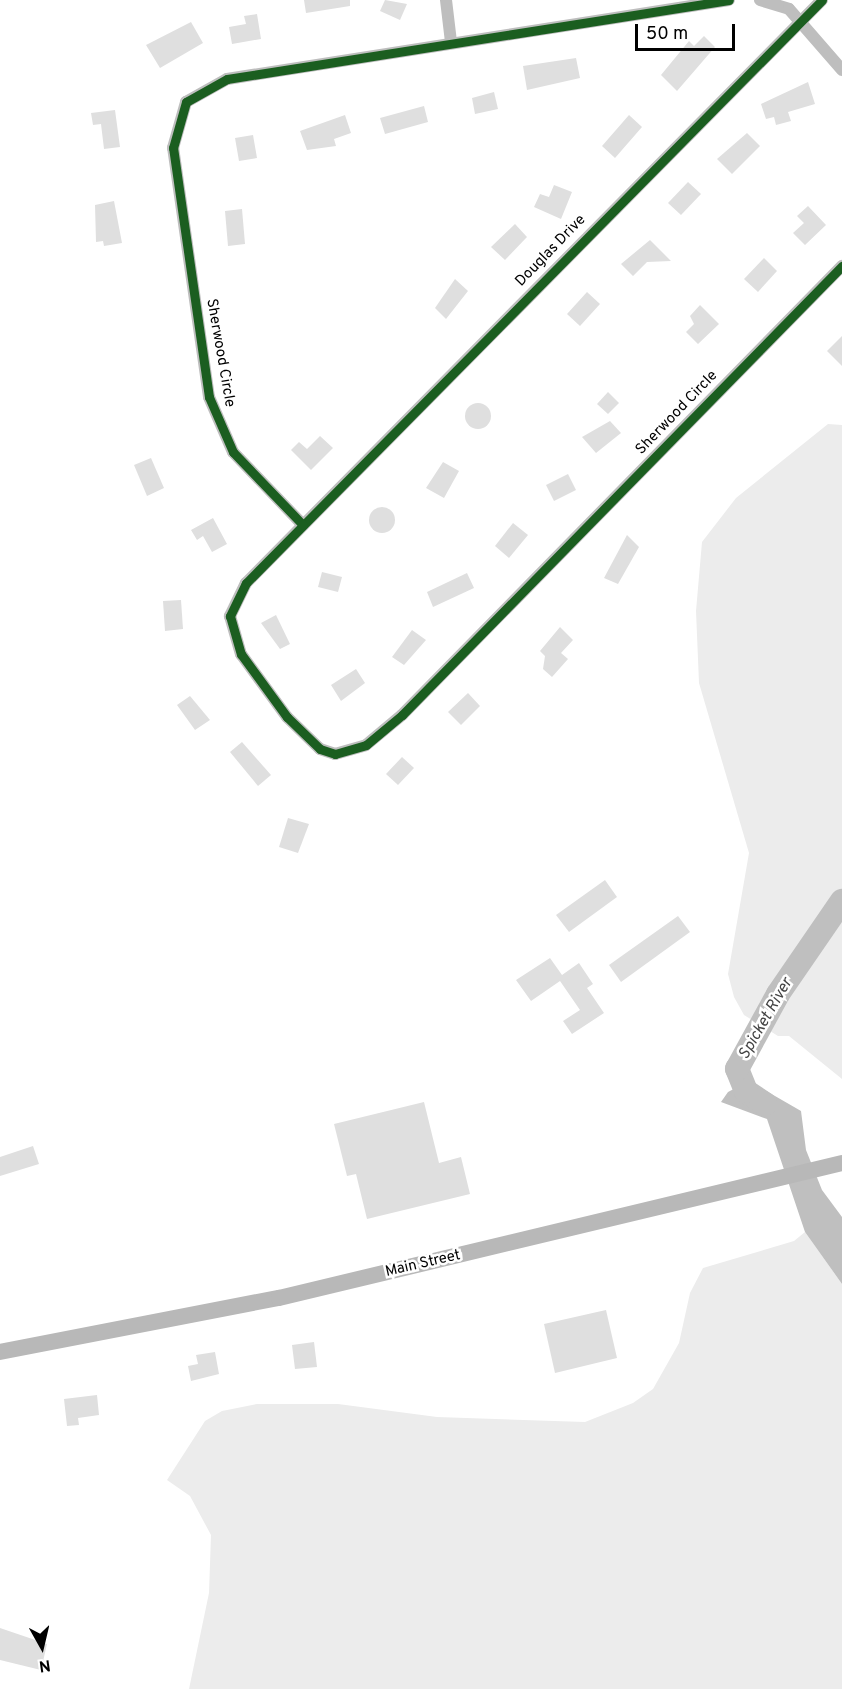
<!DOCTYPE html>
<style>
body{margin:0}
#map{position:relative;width:842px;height:1689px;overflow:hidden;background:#fff;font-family:Overpass,sans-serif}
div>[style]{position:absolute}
.green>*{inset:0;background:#ececec}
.water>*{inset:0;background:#bfbfbf}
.river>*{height:24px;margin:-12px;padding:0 12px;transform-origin:12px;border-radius:12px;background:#bfbfbf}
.building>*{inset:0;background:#dfdfdf}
.round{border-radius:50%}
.street>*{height:12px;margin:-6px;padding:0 6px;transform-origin:6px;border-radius:6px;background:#bebebe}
.secondary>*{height:16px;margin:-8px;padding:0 8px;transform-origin:8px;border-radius:8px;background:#b8b8b8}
.cycleway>*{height:9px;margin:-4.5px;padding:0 4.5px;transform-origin:4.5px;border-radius:4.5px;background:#1b5e20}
span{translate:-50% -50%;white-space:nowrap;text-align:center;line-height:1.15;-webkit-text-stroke:5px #fff;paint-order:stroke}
.street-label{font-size:15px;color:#000}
.water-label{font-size:16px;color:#444;font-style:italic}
.north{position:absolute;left:12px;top:1617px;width:60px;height:60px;-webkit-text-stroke:4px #fff;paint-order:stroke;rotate:172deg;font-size:16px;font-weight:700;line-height:24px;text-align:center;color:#000}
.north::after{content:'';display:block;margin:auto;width:21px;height:27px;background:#000;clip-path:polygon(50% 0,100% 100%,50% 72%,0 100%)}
.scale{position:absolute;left:635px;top:24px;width:100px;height:27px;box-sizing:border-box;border:3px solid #000;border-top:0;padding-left:8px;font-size:18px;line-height:21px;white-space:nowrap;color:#000;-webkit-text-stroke:4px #fff;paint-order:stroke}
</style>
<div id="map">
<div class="green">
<div style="clip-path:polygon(828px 424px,842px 425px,842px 1079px,789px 1036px,778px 1036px,744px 1015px,734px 997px,728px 974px,749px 853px,699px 683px,696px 611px,702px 542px,736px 498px)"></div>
<div style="clip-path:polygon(805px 1232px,842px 1284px,842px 1689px,189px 1689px,209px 1593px,211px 1535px,190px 1496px,167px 1480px,205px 1421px,222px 1411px,257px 1404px,338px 1404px,437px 1417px,585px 1422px,633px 1403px,653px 1389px,679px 1343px,690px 1293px,703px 1268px,794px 1241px)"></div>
</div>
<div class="water">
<div style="clip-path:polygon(749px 1081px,801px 1111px,806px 1150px,822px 1190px,842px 1217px,842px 1284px,805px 1232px,767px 1119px,721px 1102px,728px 1092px)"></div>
</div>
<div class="river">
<div style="left:765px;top:1104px;width:23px;rotate:-146deg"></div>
<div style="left:746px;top:1091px;width:24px;rotate:-112deg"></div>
<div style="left:737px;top:1069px;width:85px;rotate:-61.3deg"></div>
<div style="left:778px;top:994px;width:113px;rotate:-55.5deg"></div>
</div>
<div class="building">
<div style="clip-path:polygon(304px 0,350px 0,350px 6px,306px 13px)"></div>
<div style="clip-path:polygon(385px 0,407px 4px,400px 20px,380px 11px)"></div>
<div style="clip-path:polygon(257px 14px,261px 39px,232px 44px,229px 27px,246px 24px,244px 16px)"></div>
<div style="clip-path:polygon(191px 22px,203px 43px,160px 68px,146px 45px)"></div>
<div style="clip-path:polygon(704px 36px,715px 47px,677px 91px,661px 75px,689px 41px,694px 46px)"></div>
<div style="clip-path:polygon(576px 58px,580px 78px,527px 90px,523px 66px)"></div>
<div style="clip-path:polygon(808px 82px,815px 104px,788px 112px,791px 121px,776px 125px,774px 117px,766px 119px,761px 104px)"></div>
<div style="clip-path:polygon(494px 92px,498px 109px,475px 114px,472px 98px)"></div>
<div style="clip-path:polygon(424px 106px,428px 122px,385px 134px,380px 118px)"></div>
<div style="clip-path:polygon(115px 110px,120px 147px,104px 149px,101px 124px,93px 125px,91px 113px)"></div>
<div style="clip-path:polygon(345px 115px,351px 133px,334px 139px,336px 146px,307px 150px,300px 131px)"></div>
<div style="clip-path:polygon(629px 115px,642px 127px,615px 158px,602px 146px)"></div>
<div style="clip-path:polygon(747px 133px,760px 146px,732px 174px,717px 159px)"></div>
<div style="clip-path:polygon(253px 135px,257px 158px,239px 161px,235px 138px)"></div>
<div style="clip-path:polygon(688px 182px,701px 194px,681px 215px,668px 203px)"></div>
<div style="clip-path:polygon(554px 185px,572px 192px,561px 219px,534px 207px,540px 194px,549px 197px)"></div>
<div style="clip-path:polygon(114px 201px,122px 243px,104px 246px,103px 241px,96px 242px,95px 205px)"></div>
<div style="clip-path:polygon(808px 206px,826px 225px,805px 245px,793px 233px,804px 223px,797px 216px)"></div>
<div style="clip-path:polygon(242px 209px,245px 244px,228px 246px,225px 211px)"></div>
<div style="clip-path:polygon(515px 224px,527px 237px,505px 260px,491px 247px)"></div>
<div style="clip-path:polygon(650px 240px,671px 261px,647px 262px,633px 276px,621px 264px)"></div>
<div style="clip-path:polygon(764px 258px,777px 271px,758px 292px,744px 279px)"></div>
<div style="clip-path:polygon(455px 279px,468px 291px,446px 319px,435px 308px)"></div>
<div style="clip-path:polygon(587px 292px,600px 304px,580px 326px,567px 314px)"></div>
<div style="clip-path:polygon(700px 305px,719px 324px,698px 344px,686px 332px,694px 324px,690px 316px)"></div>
<div style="clip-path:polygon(842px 336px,842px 366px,827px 351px)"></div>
<div style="clip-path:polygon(608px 392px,619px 403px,608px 414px,597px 404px)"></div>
<div class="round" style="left:465px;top:403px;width:26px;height:26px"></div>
<div style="clip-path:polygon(610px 421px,621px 433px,596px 453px,582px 437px)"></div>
<div style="clip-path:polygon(320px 436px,333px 448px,311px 470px,291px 450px,299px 442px,307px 449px)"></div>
<div style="clip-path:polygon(151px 458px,164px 488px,147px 496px,134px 465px)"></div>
<div style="clip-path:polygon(443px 462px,459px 471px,444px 498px,426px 488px)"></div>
<div style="clip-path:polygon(568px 474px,576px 490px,554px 501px,546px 485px)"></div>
<div class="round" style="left:369px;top:507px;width:26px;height:26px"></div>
<div style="clip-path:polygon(213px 518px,227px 544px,212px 552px,203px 536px,197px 540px,191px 530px)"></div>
<div style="clip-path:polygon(513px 523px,528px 535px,509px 558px,495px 546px)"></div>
<div style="clip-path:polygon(627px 535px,639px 547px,618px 584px,604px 578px)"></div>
<div style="clip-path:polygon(322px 572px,342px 577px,338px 592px,318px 587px)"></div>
<div style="clip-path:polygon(467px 573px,474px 588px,433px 607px,427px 592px)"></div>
<div style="clip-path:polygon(181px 600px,183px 629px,165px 631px,163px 601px)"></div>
<div style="clip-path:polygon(276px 615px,290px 644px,280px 649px,261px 623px)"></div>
<div style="clip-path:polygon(560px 627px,573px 640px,561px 653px,568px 659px,552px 677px,543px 669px,545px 656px,540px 651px)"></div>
<div style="clip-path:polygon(412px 630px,426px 640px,404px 665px,392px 657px)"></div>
<div style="clip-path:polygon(356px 669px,365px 683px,341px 701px,331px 685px)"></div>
<div style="clip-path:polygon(468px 693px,480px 706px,461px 725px,448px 712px)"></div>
<div style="clip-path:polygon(190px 696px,210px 720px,195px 730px,177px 705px)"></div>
<div style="clip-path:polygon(242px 742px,271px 775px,258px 786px,230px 752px)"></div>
<div style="clip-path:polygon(402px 757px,414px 768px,398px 785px,386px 774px)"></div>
<div style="clip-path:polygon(288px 818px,309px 824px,298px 853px,279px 847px)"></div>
<div style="clip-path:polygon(605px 880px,617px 897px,569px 932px,556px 915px)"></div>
<div style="clip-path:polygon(678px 916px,690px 932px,621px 982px,609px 965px)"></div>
<div style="clip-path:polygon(550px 958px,562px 975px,579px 963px,593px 984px,587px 988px,604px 1013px,572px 1034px,563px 1021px,580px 1010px,560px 981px,531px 1001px,516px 980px)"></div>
<div style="clip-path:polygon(424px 1102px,439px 1163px,461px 1157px,470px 1194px,367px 1219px,356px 1174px,347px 1176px,334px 1124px)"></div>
<div style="clip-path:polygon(33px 1146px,39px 1164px,0 1176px,0 1157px)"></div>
<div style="clip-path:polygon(606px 1310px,617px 1358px,555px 1373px,544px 1324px)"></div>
<div style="clip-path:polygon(314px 1342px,317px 1367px,295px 1369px,292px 1345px)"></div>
<div style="clip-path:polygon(215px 1352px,219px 1374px,191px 1381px,188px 1366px,198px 1364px,196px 1355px)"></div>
<div style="clip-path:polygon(97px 1395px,99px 1415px,78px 1418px,79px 1425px,67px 1426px,64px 1399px)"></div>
<div style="clip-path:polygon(0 1628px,47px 1644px,41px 1670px,0 1660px)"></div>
</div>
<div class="street">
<div style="left:446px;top:0;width:42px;rotate:83.2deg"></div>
<div style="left:760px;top:0;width:30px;rotate:17deg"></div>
<div style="left:789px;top:9px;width:81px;rotate:49deg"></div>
<div style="left:822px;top:0;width:820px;rotate:134.65deg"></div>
<div style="left:246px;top:583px;width:37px;rotate:116deg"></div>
<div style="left:230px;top:616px;width:40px;rotate:74deg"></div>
<div style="left:241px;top:654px;width:78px;rotate:53.9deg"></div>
<div style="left:287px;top:717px;width:46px;rotate:44.1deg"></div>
<div style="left:320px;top:749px;width:16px;rotate:18deg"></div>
<div style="left:335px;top:754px;width:32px;rotate:-16deg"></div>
<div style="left:366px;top:745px;width:47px;rotate:-39.8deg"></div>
<div style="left:402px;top:715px;width:629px;rotate:-45.58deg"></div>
<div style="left:303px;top:525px;width:101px;rotate:-133.8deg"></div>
<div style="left:233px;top:452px;width:60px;rotate:-113.6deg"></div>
<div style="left:209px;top:397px;width:252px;rotate:-98.2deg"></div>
<div style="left:173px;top:148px;width:48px;rotate:-74.2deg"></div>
<div style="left:186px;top:102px;width:47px;rotate:-29.3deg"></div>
<div style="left:227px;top:79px;width:508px;rotate:-8.94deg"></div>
</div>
<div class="secondary">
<div style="left:0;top:1352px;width:284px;rotate:-11deg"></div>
<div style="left:279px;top:1298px;width:579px;rotate:-13.48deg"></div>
</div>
<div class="cycleway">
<div style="left:822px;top:0;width:820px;rotate:134.65deg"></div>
<div style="left:246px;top:583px;width:37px;rotate:116deg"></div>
<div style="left:230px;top:616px;width:40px;rotate:74deg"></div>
<div style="left:241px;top:654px;width:78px;rotate:53.9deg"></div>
<div style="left:287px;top:717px;width:46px;rotate:44.1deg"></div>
<div style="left:320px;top:749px;width:16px;rotate:18deg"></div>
<div style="left:335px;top:754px;width:32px;rotate:-16deg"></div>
<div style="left:366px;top:745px;width:47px;rotate:-39.8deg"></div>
<div style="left:402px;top:715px;width:629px;rotate:-45.58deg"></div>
<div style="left:303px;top:525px;width:101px;rotate:-133.8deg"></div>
<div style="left:233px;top:452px;width:60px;rotate:-113.6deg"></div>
<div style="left:209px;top:397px;width:252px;rotate:-98.2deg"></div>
<div style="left:173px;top:148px;width:48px;rotate:-74.2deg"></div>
<div style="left:186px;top:102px;width:47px;rotate:-29.3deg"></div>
<div style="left:227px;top:79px;width:508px;rotate:-8.94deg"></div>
</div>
<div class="street-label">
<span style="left:551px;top:251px;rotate:-46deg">Douglas Drive</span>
<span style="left:220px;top:353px;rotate:80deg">Sherwood Circle</span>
<span style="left:677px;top:413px;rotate:-46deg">Sherwood Circle</span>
<span style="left:423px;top:1264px;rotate:-13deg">Main Street</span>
</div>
<div class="water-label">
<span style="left:766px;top:1019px;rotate:-60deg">Spicket River</span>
</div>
<div class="north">N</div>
<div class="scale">50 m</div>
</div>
